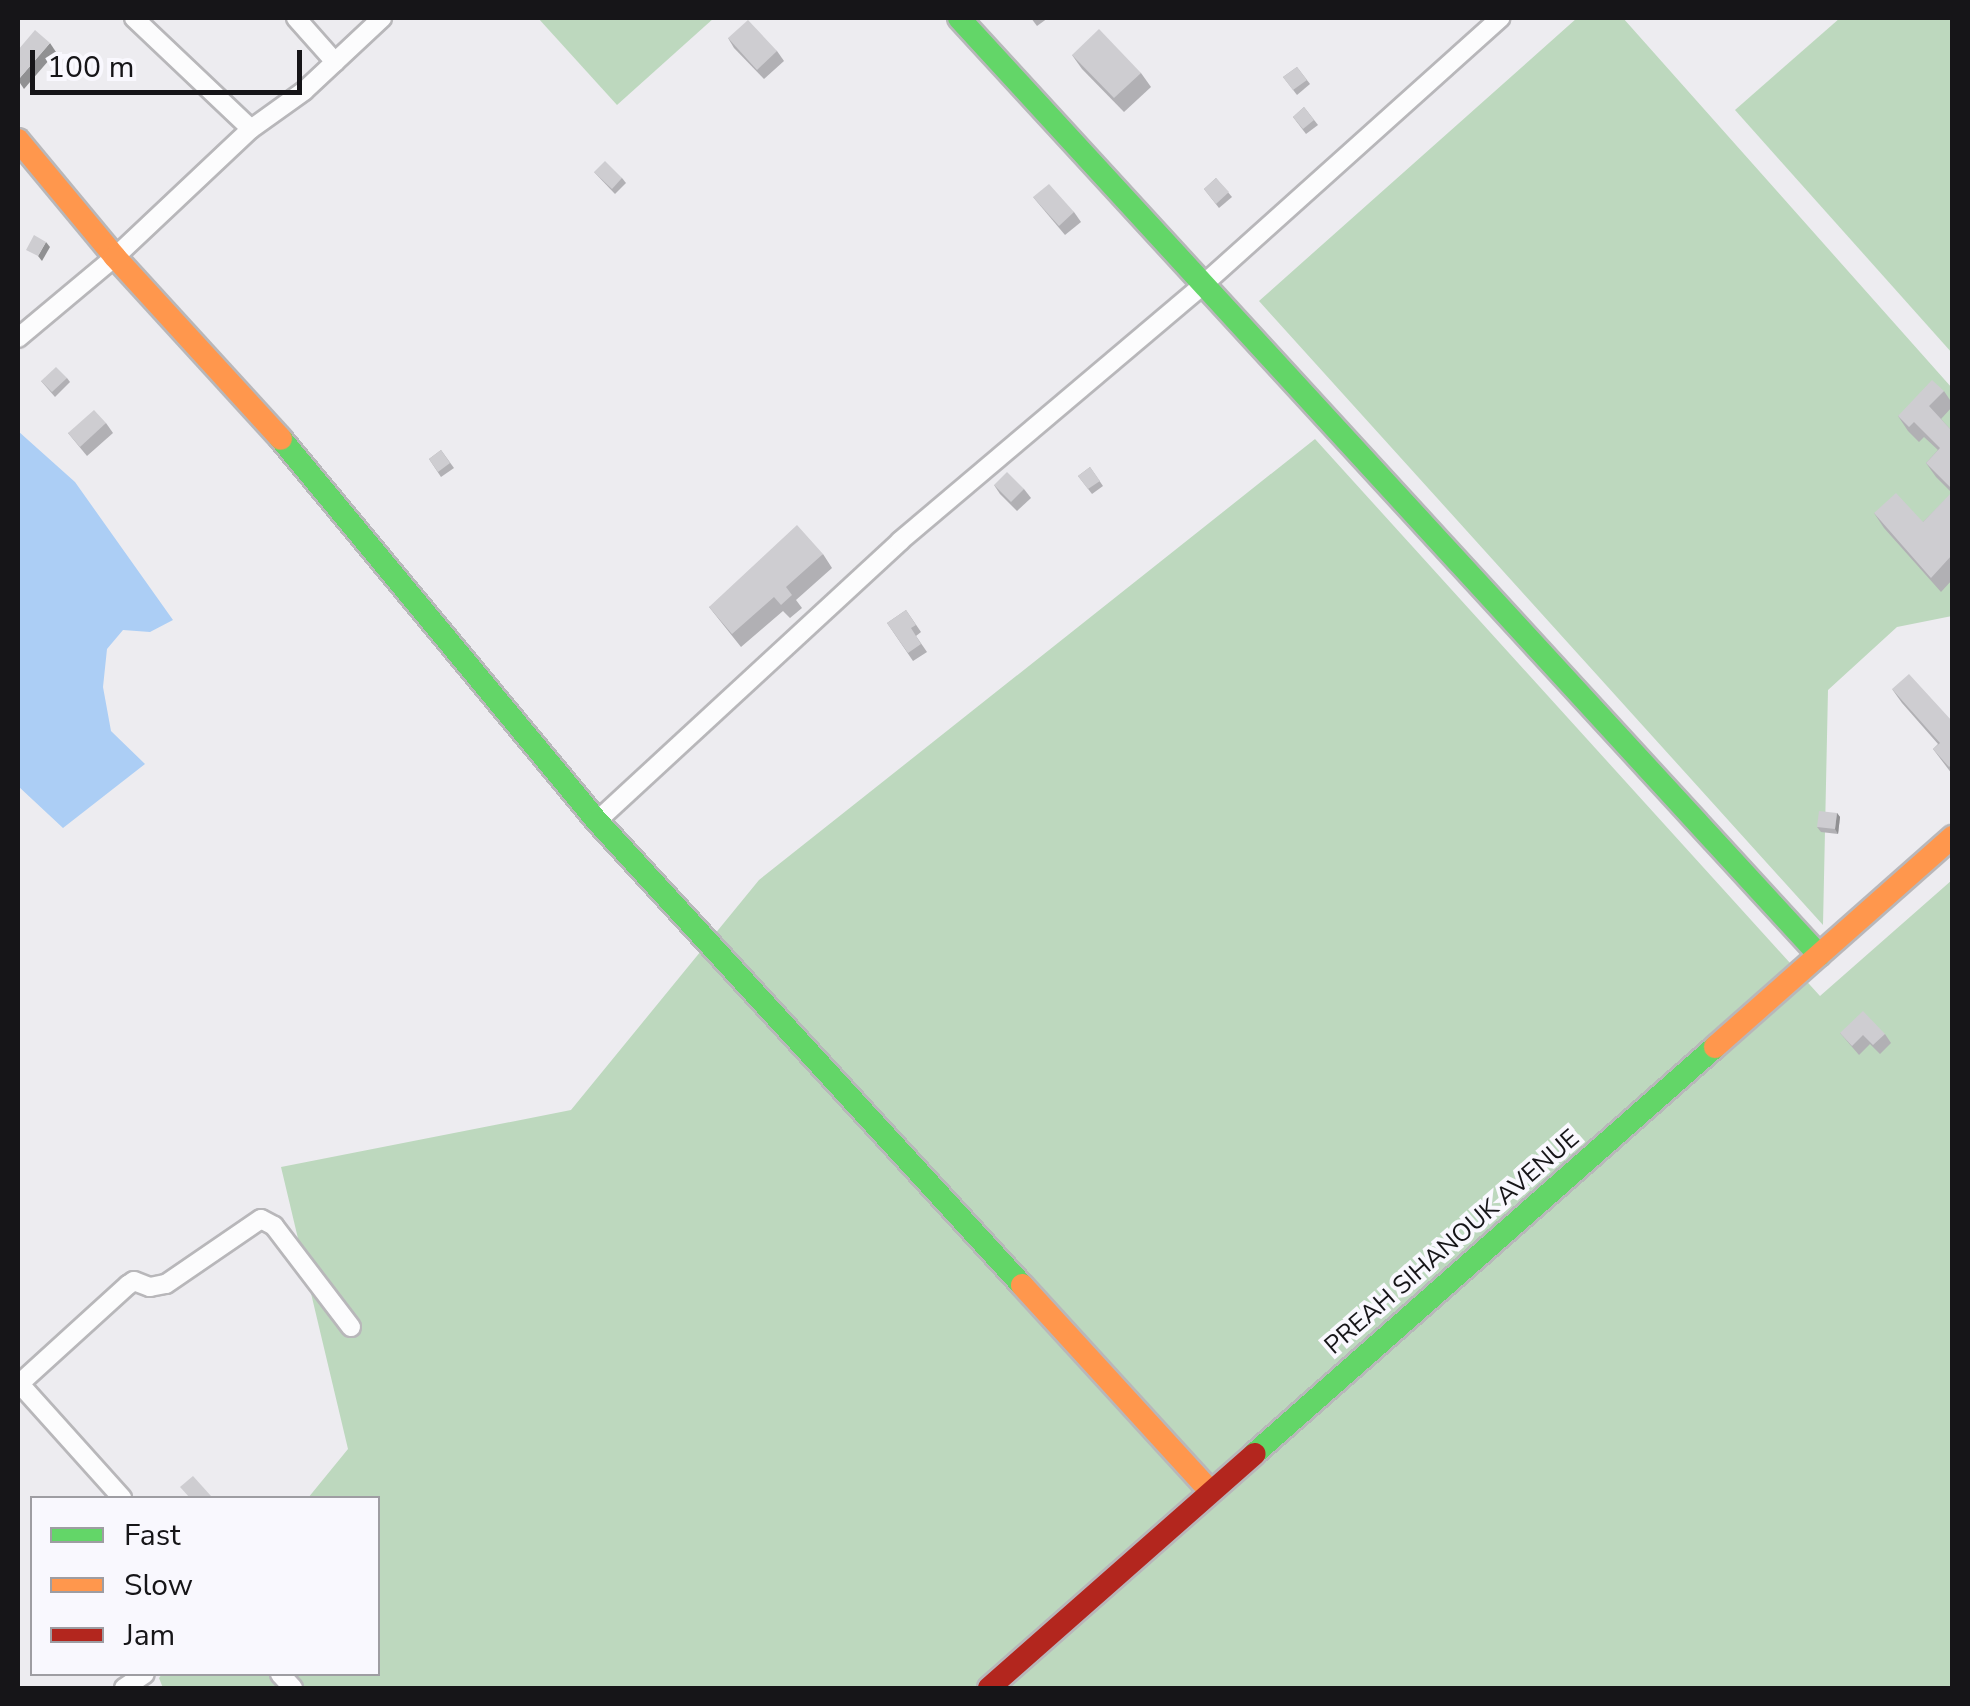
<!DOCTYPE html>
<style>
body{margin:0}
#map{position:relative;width:1970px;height:1706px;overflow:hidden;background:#edecf0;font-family:"Nunito Sans",sans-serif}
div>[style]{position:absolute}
.green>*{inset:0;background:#bdd8be}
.water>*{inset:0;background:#accef5}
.roads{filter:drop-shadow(2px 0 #b8b7ba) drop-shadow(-2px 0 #b8b7ba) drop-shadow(0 2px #b8b7ba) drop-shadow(0 -2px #b8b7ba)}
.street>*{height:18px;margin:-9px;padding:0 9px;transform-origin:9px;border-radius:9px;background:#fcfcfd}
.fast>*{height:22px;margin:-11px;padding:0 11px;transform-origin:11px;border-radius:11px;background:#63d668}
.slow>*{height:22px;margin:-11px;padding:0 11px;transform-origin:11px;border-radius:11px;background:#ff974d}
.jam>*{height:22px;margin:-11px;padding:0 11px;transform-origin:11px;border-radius:11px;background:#b3261e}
.wall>*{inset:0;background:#b1b0b4}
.shaded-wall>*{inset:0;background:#909092}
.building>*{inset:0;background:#cecdd1}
span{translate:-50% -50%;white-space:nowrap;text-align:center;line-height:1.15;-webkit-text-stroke:8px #f9f8fe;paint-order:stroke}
.street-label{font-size:25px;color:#161518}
.frame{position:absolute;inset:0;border:20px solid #161518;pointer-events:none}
.legend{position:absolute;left:30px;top:1496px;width:350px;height:180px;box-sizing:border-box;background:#f9f8fe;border:2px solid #9e9da2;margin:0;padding:12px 18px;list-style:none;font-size:30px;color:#161518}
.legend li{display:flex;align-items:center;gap:20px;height:50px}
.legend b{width:50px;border:2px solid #9e9da2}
.scale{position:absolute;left:30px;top:50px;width:272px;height:45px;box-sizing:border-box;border:5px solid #161518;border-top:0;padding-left:12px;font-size:30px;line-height:35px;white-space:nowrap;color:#161518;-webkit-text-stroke:8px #f9f8fe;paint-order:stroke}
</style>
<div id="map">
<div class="green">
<div style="clip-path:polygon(538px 18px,714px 18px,617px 105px)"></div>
<div style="clip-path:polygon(1577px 18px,1623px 18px,1952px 388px,1952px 616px,1897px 627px,1828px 690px,1823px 925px,1259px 301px)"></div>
<div style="clip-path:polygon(1840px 18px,1952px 18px,1952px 353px,1735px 110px)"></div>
<div style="clip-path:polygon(1315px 439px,1820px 996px,1952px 880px,1952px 1688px,163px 1688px,159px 1678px,162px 1674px,378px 1674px,378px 1498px,308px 1498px,348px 1449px,281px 1167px,571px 1110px,759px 880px)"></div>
</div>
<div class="water">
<div style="clip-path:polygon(18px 431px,75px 482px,173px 620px,150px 632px,123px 630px,107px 649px,103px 687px,111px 731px,145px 764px,63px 828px,18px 786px)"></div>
</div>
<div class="roads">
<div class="street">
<div style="left:134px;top:18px;width:161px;rotate:43.5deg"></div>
<div style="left:296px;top:18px;width:59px;rotate:48.4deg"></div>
<div style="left:18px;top:338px;width:126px;rotate:-39.9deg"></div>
<div style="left:115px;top:257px;width:187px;rotate:-43.3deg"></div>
<div style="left:251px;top:129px;width:65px;rotate:-35.6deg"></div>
<div style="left:304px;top:91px;width:107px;rotate:-43.1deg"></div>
<div style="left:597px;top:821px;width:413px;rotate:-42.7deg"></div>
<div style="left:900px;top:541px;width:399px;rotate:-40.2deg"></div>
<div style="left:1205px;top:283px;width:397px;rotate:-41.9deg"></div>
<div style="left:18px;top:1382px;width:156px;rotate:48.1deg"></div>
<div style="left:18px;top:1385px;width:149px;rotate:-42.3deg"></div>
<div style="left:128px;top:1285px;width:7px;rotate:-34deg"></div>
<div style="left:134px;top:1281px;width:17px;rotate:21deg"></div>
<div style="left:150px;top:1287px;width:16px;rotate:-11deg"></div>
<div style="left:166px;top:1284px;width:115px;rotate:-34.4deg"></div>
<div style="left:261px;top:1219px;width:15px;rotate:28deg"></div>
<div style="left:274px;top:1226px;width:127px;rotate:52.7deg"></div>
<div style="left:280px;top:1674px;width:19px;rotate:47deg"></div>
<div style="left:124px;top:1688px;width:25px;rotate:-34deg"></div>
</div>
<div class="fast">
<div style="left:959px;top:18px;width:1272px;rotate:47.45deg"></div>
<div style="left:281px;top:439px;width:496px;rotate:50.4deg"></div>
<div style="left:597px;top:821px;width:629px;rotate:47.51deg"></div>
<div style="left:1254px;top:1454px;width:615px;rotate:-41.44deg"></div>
</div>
<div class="slow">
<div style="left:18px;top:140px;width:152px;rotate:50.3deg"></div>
<div style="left:115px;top:257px;width:246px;rotate:47.6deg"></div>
<div style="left:1715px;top:1047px;width:317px;rotate:-41.5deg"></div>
<div style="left:1022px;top:1285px;width:280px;rotate:47.6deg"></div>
</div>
<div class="jam">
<div style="left:989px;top:1688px;width:354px;rotate:-41.4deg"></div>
</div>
</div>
<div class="wall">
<div style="clip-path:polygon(1031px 18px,1048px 18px,1037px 26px)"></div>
<div style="clip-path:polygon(728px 38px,777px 51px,784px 61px,764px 79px,734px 48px)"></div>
<div style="clip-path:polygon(1072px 55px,1141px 73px,1151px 87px,1124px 112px,1082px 69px)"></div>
<div style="clip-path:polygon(1297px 67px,1310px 84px,1297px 95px,1283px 77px)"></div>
<div style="clip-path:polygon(1304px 107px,1318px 125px,1306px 134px,1293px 117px)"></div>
<div style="clip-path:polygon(594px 172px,622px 178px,626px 183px,615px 194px)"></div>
<div style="clip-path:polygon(1216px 178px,1232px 197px,1219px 208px,1204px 189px)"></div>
<div style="clip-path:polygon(1033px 197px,1074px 212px,1081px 222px,1065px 235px)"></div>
<div style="clip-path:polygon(67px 378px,70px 382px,55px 397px,41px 381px)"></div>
<div style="clip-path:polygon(1944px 391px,1952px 403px,1952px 407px,1941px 419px,1952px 431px,1952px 580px,1941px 592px,1884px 528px,1874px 513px,1923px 522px,1952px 493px,1936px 477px,1926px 463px,1938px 450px,1924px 437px,1919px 442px,1908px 431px,1898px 416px)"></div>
<div style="clip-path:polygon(106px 423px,113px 433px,87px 456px,68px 433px)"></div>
<div style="clip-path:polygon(441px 450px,454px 468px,441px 477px,429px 459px)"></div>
<div style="clip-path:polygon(1090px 467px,1103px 486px,1092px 494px,1078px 476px)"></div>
<div style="clip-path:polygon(994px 485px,1024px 489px,1031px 498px,1017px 511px,1000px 494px)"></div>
<div style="clip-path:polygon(823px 554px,832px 568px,796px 600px,802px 608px,790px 618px,783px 611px,741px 647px,709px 607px)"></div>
<div style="clip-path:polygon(906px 610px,921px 632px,916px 636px,927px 652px,913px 661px,887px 623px)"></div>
<div style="clip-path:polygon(1892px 689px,1952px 721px,1952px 774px,1933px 749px,1938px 744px,1902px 703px)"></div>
<div style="clip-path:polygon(1837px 813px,1840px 817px,1838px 834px,1821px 832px,1817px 827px)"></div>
<div style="clip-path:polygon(1840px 1033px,1885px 1034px,1891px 1043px,1880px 1054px,1870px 1044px,1859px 1055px)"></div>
</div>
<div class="shaded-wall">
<div style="clip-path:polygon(50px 43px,56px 52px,24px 89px,18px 80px)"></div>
<div style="clip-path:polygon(46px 242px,50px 247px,42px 261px,38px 256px)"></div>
<div style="clip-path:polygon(1837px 813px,1840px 817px,1838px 834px,1835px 829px)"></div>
</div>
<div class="building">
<div style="clip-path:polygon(748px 20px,777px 51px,757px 70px,728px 38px)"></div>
<div style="clip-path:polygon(1099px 29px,1141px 73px,1114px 98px,1072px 55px)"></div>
<div style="clip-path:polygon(35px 30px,50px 43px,18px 80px,18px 50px)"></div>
<div style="clip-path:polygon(1297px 67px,1307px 80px,1293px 90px,1283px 77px)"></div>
<div style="clip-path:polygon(1304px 107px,1314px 120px,1303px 129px,1293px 117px)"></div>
<div style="clip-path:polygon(605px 161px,622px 178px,612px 189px,594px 172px)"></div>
<div style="clip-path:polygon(1216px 178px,1229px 192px,1216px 204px,1204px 189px)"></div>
<div style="clip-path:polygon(1049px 184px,1074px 212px,1059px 226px,1033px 197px)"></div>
<div style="clip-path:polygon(34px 235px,46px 242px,38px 256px,26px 250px)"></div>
<div style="clip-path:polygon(56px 367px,67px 378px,52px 392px,41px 381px)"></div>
<div style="clip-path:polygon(1932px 380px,1944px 391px,1929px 406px,1952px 431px,1952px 489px,1926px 463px,1940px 448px,1914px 422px,1909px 427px,1898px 416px)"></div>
<div style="clip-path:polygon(94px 410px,106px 423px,80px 447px,68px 433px)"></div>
<div style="clip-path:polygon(441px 450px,450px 463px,438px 472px,429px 459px)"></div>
<div style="clip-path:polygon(1090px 467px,1100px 481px,1088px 489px,1078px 476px)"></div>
<div style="clip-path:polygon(1007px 472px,1024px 489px,1011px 502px,994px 485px)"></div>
<div style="clip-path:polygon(1952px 492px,1952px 555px,1931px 578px,1874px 513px,1896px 493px,1923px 522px)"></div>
<div style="clip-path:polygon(797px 525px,823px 554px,786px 587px,792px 595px,781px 605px,774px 597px,732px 634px,709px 607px)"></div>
<div style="clip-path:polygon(906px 610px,916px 625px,911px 628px,921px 644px,908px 653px,887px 623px)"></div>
<div style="clip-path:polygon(1909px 674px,1952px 721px,1952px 764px,1949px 767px,1933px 749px,1940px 743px,1892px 689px)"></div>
<div style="clip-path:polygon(1819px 811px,1837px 813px,1835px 829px,1817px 827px)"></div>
<div style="clip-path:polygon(1863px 1011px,1885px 1034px,1873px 1045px,1863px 1035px,1852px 1046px,1840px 1033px)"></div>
<div style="clip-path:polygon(193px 1476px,211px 1496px,208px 1498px,190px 1498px,180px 1487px)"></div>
</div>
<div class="street-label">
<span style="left:1452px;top:1242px;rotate:-41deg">PREAH SIHANOUK AVENUE</span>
</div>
<div class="frame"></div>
<ul class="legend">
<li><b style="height:12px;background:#63d668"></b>Fast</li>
<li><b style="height:12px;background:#ff974d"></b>Slow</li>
<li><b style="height:12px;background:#b3261e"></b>Jam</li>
</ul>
<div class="scale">100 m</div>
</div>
